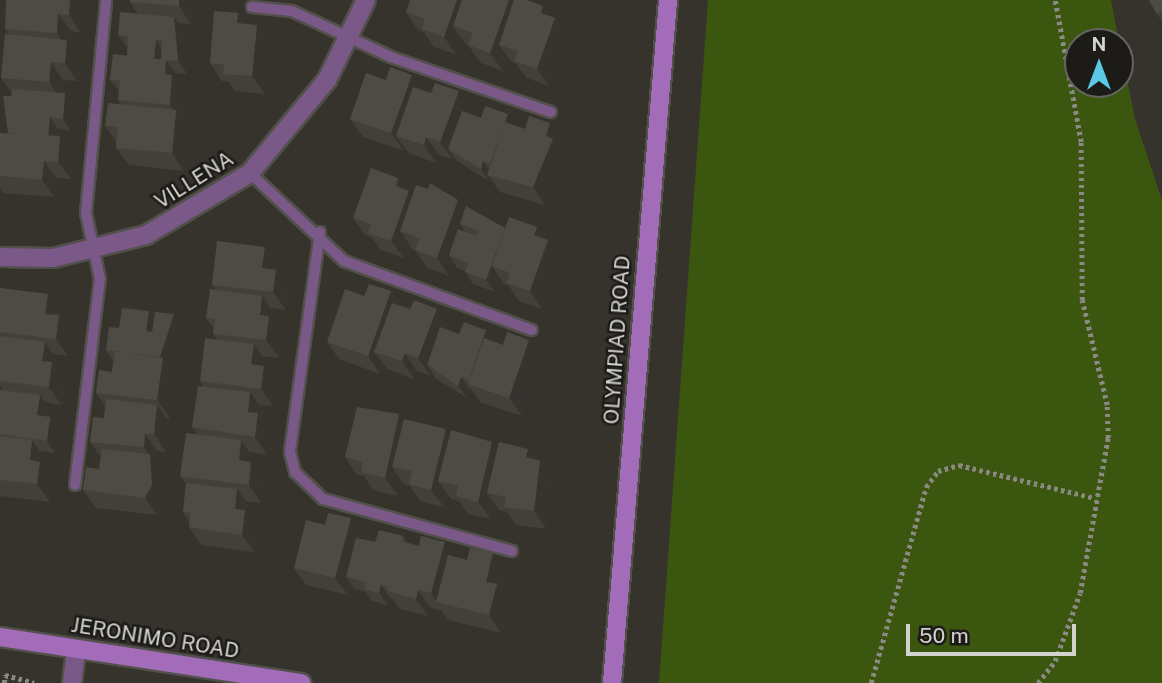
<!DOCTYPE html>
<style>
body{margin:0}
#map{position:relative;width:1162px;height:683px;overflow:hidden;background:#36332d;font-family:"Public Sans",sans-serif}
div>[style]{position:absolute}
.green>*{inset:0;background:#3b570f}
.path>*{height:4.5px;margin-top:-2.25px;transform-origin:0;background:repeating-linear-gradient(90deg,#8b8984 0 3.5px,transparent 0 7px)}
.roads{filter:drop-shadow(2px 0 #52504a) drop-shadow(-2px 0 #52504a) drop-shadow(0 2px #52504a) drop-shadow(0 -2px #52504a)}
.lane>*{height:10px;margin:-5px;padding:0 5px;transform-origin:5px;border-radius:5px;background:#7a5989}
.street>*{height:18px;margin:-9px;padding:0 9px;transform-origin:9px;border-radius:9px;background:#7a5989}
.secondary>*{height:18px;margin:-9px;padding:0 9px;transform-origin:9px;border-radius:9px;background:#a26cb8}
.wall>*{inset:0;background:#43403a}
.shaded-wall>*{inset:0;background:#373430}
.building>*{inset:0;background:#4e4a44}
span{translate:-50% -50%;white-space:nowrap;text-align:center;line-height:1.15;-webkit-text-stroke:5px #1c1b18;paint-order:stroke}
.street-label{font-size:21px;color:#d3d2ce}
.north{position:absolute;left:1064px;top:28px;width:70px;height:70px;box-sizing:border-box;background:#1c1b18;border:2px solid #656461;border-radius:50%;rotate:0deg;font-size:19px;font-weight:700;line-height:28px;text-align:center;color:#d3d2ce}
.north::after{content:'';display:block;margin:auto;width:24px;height:32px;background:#5bc8e6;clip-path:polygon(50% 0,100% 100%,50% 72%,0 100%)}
.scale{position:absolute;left:906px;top:624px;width:170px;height:32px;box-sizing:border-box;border:4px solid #d3d2ce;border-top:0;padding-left:9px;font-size:21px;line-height:24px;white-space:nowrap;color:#d3d2ce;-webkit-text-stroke:5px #1c1b18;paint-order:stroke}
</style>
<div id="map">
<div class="green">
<div style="clip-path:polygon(708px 0,1111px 0,1119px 42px,1078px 42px,1078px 84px,1120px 84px,1120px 46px,1135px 119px,1162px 200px,1162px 683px,659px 683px)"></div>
</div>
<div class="path">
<div style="left:4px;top:683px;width:8px;rotate:-83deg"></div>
<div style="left:5px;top:675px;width:30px;rotate:15deg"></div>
<div style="left:871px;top:683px;width:204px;rotate:-74.3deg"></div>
<div style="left:926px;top:487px;width:20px;rotate:-53deg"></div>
<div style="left:938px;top:471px;width:22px;rotate:-16deg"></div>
<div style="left:959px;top:465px;width:139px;rotate:13.7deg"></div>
<div style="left:1038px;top:683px;width:28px;rotate:-52deg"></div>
<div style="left:1055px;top:661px;width:72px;rotate:-69.8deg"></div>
<div style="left:1080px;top:593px;width:158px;rotate:-79.8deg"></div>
<div style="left:1108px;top:438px;width:33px;rotate:-92deg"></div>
<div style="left:1107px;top:405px;width:108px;rotate:-103.4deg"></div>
<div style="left:1082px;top:300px;width:158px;rotate:-90.4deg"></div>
<div style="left:1081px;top:142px;width:144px;rotate:-100.4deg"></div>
</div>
<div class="roads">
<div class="lane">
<div style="left:252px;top:7px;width:40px;rotate:5.7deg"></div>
<div style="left:292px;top:11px;width:109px;rotate:24.9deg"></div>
<div style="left:391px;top:57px;width:169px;rotate:19deg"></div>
<div style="left:250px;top:173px;width:129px;rotate:43.1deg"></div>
<div style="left:344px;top:261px;width:200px;rotate:20.2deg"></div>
<div style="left:320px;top:232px;width:222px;rotate:97.8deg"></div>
<div style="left:290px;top:452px;width:21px;rotate:76deg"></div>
<div style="left:295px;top:472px;width:39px;rotate:44deg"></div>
<div style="left:323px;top:499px;width:196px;rotate:15.4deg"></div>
<div style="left:75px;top:485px;width:208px;rotate:-83.1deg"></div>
<div style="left:100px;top:279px;width:67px;rotate:-102deg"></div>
<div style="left:86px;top:213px;width:214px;rotate:-84.6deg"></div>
</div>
<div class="street">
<div style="left:0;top:257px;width:53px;rotate:1.1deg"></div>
<div style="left:53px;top:258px;width:96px;rotate:-13.9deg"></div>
<div style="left:146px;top:235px;width:121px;rotate:-30.8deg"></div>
<div style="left:250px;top:173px;width:121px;rotate:-50.4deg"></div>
<div style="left:327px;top:80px;width:89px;rotate:-64deg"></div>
<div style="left:72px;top:683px;width:34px;rotate:-83deg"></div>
</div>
<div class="secondary">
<div style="left:0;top:637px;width:305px;rotate:8.7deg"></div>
<div style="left:612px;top:683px;width:685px;rotate:-85.31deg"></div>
</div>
</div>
<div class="wall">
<div style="clip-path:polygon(130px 0,193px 0,191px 24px,178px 23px,183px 29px,187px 74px,174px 73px,178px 78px,178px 83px,185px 93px,183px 120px,188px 128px,184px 171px,129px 165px,116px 148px,117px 143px,105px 126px,121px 105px,118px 100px,119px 91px,110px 80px,127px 56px,127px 47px,118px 35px,138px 14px,130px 2px)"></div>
<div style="clip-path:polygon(1162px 0,1162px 21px,1156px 13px)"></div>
<div style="clip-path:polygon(543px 6px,551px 16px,555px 18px,567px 35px,549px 86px,527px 78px,516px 64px,511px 62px,508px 57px,503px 71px,481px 63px,468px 45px,466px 44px,462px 39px,456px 54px,434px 47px,424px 32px,418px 30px,406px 12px)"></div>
<div style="clip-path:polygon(83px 8px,81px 33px,71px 31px,70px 43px,79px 57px,77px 81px,63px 80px,62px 93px,65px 93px,73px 106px,71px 131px,58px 129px,58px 136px,73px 154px,71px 179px,56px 178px,54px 197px,3px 193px,0 188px,0 133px,8px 134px,12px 93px,1px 78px,9px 35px,5px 29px)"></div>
<div style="clip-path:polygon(238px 13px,246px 24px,269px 42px,265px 94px,235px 91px,229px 82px,222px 81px,210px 63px)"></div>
<div style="clip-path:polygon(386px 80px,422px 90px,471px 109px,469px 114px,481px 118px,516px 126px,563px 141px,560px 149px,565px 157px,545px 205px,500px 192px,490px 178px,489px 181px,457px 161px,453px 156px,452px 159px,439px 155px,436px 163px,409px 153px,405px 148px,404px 151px,363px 137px,350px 119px)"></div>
<div style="clip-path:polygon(398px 178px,406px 190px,413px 196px,465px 210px,505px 228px,537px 227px,545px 239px,548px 240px,560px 257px,542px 309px,519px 301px,508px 285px,504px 284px,500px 278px,495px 292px,473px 284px,465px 272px,465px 271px,457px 268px,454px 263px,449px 276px,428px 268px,415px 250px,412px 249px,409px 244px,404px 258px,381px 250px,372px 238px,365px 235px,353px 218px)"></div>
<div style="clip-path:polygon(278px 265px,277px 271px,288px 287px,286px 310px,271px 308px,275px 314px,273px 322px,282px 333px,279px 358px,262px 356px,266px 361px,265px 368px,276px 383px,273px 406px,259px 405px,263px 410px,262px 419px,270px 431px,267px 455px,249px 452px,253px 458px,253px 464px,264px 479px,261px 503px,245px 501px,250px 507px,249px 516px,257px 528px,254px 552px,201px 545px,189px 527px,189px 522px,183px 512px,186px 484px,180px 476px,197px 434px,192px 427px,203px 386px,200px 381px,217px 339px,213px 334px,214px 329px,206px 318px,216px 290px,212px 285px)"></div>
<div style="clip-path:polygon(0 288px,48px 294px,60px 312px,60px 317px,71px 333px,68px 356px,53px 354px,57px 360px,56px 368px,65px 380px,61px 405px,45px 402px,48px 407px,47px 416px,50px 417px,58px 429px,55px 453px,40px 451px,45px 458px,44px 467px,53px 479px,50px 502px,0 496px,0 390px,3px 391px,0 386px)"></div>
<div style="clip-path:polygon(391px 291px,401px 306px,449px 326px,448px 330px,459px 334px,494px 342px,503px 345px,529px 340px,542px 358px,522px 416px,480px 402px,472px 390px,470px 390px,467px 398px,435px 378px,432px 372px,431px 376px,417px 371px,414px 379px,387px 369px,384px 365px,380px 374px,339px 359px,327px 342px,364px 296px)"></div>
<div style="clip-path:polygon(154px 318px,182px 326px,169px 367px,175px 375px,170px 418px,166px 418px,170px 423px,166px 452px,157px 451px,156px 463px,162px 472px,164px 503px,157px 515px,96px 508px,83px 490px,99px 469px,101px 457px,90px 442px,104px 418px,105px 406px,96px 393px,112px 372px,113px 361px,106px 350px,119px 328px)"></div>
<div style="clip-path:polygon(399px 414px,404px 420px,498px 450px,528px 449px,536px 460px,552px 478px,546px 529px,516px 525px,507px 512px,499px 510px,494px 503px,491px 519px,468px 514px,459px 501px,451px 499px,447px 494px,444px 507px,421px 502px,410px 486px,404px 484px,401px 480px,398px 496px,373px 490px,364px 476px,357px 475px,345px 457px)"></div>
<div style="clip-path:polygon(351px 518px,363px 536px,362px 539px,375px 542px,403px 536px,407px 543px,455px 557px,505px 571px,501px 590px,509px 602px,501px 633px,448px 620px,441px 610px,431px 608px,428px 616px,400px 609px,392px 598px,390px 598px,388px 605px,372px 601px,366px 592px,354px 589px,351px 584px,348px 595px,306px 585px,294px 568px,325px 525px)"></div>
</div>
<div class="shaded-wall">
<div style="clip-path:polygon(70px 0,77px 0,83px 8px,81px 33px,69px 15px)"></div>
<div style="clip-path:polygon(179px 0,193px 0,191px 24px,179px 6px)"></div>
<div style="clip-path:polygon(457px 0,473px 0,453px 26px,462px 39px,456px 54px,444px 37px)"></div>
<div style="clip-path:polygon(509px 0,515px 0,499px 45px,508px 57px,503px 71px,490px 53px)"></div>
<div style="clip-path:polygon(543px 6px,554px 20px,555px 18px,567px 35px,549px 86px,537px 69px,541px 13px)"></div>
<div style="clip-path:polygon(238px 13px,251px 31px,237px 23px)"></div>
<div style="clip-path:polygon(58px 14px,71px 31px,70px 43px,79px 57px,77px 81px,65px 63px,66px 47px,57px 33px)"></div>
<div style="clip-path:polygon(174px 17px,183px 29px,187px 74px,178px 61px)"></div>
<div style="clip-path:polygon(257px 25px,269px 42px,265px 94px,252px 76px)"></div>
<div style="clip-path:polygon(156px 40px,164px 52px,164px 60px,154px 59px)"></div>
<div style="clip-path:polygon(166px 60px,178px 78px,178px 83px,185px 93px,183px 120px,188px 128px,184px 171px,172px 153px,176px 113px,170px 105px,165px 74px)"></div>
<div style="clip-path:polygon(51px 62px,63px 80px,61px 100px,49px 82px)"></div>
<div style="clip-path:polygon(412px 75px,424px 92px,396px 136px,405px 148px,404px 151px,391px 133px)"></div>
<div style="clip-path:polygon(459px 91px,471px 109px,455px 153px,448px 149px,453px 156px,452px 159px,440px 142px)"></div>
<div style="clip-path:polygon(65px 93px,73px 106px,71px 131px,63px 119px)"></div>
<div style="clip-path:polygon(508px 114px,517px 126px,499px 176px,490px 164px)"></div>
<div style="clip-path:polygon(50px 117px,58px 129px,56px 149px,48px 137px)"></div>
<div style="clip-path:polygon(550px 123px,563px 141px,560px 149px,565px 157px,545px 205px,533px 187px,546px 136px)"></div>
<div style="clip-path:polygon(60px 136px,73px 154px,71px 179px,58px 162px)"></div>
<div style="clip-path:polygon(426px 137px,439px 155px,436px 163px,424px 145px)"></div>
<div style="clip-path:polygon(44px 161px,56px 178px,54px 197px,42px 180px)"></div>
<div style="clip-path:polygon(483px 161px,492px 173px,487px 175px,490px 178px,489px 181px,481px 169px)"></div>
<div style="clip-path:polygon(398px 178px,408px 193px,409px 191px,421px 208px,400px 231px,409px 244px,404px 258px,391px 241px,396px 186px)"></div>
<div style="clip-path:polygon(458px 200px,470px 218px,460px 224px,465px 232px,449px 255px,454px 263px,449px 276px,437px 258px)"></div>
<div style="clip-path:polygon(537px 227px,547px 241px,548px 240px,560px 257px,542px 309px,530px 291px,534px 235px)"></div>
<div style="clip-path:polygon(505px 228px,492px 266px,500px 278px,495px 292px,486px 280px)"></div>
<div style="clip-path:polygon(265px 247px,278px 265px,277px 271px,288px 287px,286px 310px,273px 292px,262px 268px)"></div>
<div style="clip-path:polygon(391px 291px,403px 309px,374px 352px,384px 365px,380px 374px,368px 356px)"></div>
<div style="clip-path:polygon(48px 294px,60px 312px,60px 317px,71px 333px,68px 356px,56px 339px,45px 314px)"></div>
<div style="clip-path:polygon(262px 296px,275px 314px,273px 322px,282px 333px,279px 358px,266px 340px,260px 315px)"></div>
<div style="clip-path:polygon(437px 309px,449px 326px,433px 369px,427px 365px,432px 372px,431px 376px,418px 358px)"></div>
<div style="clip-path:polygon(149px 311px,157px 323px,155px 344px,146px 331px)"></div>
<div style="clip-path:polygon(174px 314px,182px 326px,169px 367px,175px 375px,170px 418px,157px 400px,160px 357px)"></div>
<div style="clip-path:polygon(486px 330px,495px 343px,469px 380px)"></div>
<div style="clip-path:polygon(529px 340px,542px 358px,522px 416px,509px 398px)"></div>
<div style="clip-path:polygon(45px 342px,57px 360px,56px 368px,65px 380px,61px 405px,49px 387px,42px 361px)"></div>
<div style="clip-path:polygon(254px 344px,266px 361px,265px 368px,276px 383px,273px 406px,261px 389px,251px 364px)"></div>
<div style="clip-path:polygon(405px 353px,417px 371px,414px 379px,402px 361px)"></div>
<div style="clip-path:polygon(461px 377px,470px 390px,467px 398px,458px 386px)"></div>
<div style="clip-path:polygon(250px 392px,263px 410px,262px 419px,270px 431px,267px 455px,255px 437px,248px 412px)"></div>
<div style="clip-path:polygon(40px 395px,48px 407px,46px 427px,37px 415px)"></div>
<div style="clip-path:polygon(157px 405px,170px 423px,166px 452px,154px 434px)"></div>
<div style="clip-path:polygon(399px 414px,412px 431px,392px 467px,401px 480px,398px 496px,385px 478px)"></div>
<div style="clip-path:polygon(50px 417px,58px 429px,55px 453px,47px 441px)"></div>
<div style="clip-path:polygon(446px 429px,459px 447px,438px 481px,447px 494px,444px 507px,431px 490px)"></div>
<div style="clip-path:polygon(145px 434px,157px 451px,156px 463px,162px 472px,164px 503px,157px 515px,145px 498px,150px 457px,144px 447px)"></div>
<div style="clip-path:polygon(32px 440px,45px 458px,44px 467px,53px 479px,50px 502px,37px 484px,30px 460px)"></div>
<div style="clip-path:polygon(241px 440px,253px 458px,253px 464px,264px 479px,261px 503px,249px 485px,239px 460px)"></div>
<div style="clip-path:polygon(492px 442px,505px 460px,487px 493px,494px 503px,491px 519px,478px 502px)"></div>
<div style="clip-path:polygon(528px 449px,539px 465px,540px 461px,552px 478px,546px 529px,534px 511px,526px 457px)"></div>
<div style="clip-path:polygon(237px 489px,250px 507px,249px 516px,257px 528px,254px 552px,242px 535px,235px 509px)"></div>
<div style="clip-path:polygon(351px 518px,363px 536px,352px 578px,346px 577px,351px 584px,348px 595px,335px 578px)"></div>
<div style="clip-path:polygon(445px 542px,457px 560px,438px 603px,431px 593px)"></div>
<div style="clip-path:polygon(493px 553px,505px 571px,501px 590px,509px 602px,501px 633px,489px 615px,486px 582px)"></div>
<div style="clip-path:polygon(381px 585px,390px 598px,388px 605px,379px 593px)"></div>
<div style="clip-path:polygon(418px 590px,431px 608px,428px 616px,416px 599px)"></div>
</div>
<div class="building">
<div style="clip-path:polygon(6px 0,70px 0,69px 15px,58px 14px,57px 33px,5px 29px)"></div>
<div style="clip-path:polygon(130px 0,179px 0,179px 6px,130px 2px)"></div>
<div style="clip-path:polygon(410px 0,457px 0,444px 37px,422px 29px,425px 19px,406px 12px)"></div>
<div style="clip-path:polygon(462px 0,509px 0,490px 53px,468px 45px,473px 33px,453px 26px)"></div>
<div style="clip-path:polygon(514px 0,527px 0,543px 6px,541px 13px,555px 18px,537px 69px,514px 61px,518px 51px,499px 45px)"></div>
<div style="clip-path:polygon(1149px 0,1162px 0,1162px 11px,1156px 13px)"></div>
<div style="clip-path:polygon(214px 11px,238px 13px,237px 23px,257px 25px,252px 76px,223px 74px,224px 65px,210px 63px)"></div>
<div style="clip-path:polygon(120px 12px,174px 17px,178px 61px,161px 60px,162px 40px,156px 40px,154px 59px,127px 56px,128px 36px,118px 35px)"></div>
<div style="clip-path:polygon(5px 34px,67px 40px,65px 63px,51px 62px,49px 82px,1px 78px)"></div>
<div style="clip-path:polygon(113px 54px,166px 60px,165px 74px,172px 75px,170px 105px,118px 100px,120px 80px,110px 80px)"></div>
<div style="clip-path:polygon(390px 67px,412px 75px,391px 133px,350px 119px,366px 73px,386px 80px)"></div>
<div style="clip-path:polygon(435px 83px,459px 91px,440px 142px,426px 137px,424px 145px,396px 136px,413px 87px,431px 93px)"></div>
<div style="clip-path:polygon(12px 89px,65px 93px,63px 119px,50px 117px,48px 136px,8px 133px,3px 96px,11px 96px)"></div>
<div style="clip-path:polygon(108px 103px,176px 110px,172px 153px,116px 148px,118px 127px,105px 126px)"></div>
<div style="clip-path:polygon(485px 106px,508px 114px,490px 164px,483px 161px,481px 169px,448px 149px,462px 111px,481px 118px)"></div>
<div style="clip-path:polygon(529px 116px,550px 123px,546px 136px,553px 139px,533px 187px,487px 175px,505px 122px,525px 129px)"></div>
<div style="clip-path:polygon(0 133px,60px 136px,58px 162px,44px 161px,42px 180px,0 176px)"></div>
<div style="clip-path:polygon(371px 168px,398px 178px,396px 186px,409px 191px,391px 241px,368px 233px,371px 224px,353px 218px)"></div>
<div style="clip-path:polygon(430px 183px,458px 200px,437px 258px,415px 250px,420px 238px,400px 231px,416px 185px,428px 189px)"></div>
<div style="clip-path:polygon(466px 206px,505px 228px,486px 280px,465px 272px,468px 263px,449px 255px,458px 229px,476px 236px,478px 230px,460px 224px)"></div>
<div style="clip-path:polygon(509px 217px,537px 227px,534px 235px,548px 240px,530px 291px,507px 283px,510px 273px,492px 266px)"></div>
<div style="clip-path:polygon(217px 241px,265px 247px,262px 268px,276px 270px,273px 292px,212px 285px)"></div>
<div style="clip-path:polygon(369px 284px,391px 291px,368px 356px,327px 342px,345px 289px,364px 296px)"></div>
<div style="clip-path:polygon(0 288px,48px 294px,45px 314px,59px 315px,56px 339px,0 332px)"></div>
<div style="clip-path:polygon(210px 289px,262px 296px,260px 315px,269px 316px,266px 340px,213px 334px,215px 319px,206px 318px)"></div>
<div style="clip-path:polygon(414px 300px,437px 309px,418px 358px,405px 353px,402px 361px,374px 352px,392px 303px,410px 309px)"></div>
<div style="clip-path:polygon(122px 308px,149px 311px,146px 331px,152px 332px,155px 312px,174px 314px,160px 357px,106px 350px,109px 327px,119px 328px)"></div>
<div style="clip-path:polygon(464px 322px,486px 330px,469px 380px,461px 377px,458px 386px,427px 365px,440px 327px,459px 334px)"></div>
<div style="clip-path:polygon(507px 332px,529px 340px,509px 398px,468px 384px,484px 338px,503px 345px)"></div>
<div style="clip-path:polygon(0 336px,45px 342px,42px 361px,52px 362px,49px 387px,0 381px)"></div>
<div style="clip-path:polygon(205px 338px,254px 344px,251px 364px,264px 366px,261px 389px,200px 381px)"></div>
<div style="clip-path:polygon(115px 351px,163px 358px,157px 400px,96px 393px,99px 370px,112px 372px)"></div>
<div style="clip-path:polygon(198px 386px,250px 392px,248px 412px,258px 413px,255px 437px,192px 427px)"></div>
<div style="clip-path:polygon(0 390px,40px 395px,37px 415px,50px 417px,47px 441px,0 434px)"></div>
<div style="clip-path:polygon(106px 399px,157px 405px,154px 434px,145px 434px,144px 447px,90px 442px,93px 417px,104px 418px)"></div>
<div style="clip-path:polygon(357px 407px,399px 414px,385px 478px,361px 472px,363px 462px,345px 457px)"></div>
<div style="clip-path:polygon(404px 419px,446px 429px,431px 490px,409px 484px,412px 471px,392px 467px)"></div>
<div style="clip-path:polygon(451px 430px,492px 442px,478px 502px,456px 496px,458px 486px,438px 481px)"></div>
<div style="clip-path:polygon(186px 433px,241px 440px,239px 460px,251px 462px,249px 485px,180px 476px)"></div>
<div style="clip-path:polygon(0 436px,32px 440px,30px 460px,40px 462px,37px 484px,0 480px)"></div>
<div style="clip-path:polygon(499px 442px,528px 449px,526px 457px,540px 461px,534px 511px,504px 507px,506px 497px,487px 493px)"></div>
<div style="clip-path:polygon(102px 449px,150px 454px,152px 485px,145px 498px,83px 490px,86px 467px,99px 469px)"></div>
<div style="clip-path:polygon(186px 483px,237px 489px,235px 509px,245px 510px,242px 535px,189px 527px,190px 513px,183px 512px)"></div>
<div style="clip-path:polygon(328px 513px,351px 518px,335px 578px,294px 568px,306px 520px,325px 525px)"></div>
<div style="clip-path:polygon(379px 530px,403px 536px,389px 587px,381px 585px,379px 593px,364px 589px,366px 582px,346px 577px,356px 538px,375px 542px)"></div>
<div style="clip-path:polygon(421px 536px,445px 542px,431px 593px,418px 590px,416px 599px,387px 591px,401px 541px,419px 546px)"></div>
<div style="clip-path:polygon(470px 548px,493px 553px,486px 582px,497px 584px,489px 615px,436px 602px,448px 555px,467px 560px)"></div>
</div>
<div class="street-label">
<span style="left:194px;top:180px;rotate:-32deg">VILLENA</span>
<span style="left:617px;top:340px;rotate:-86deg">OLYMPIAD ROAD</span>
<span style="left:155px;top:638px;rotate:9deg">JERONIMO ROAD</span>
</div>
<div class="north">N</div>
<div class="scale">50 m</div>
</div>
